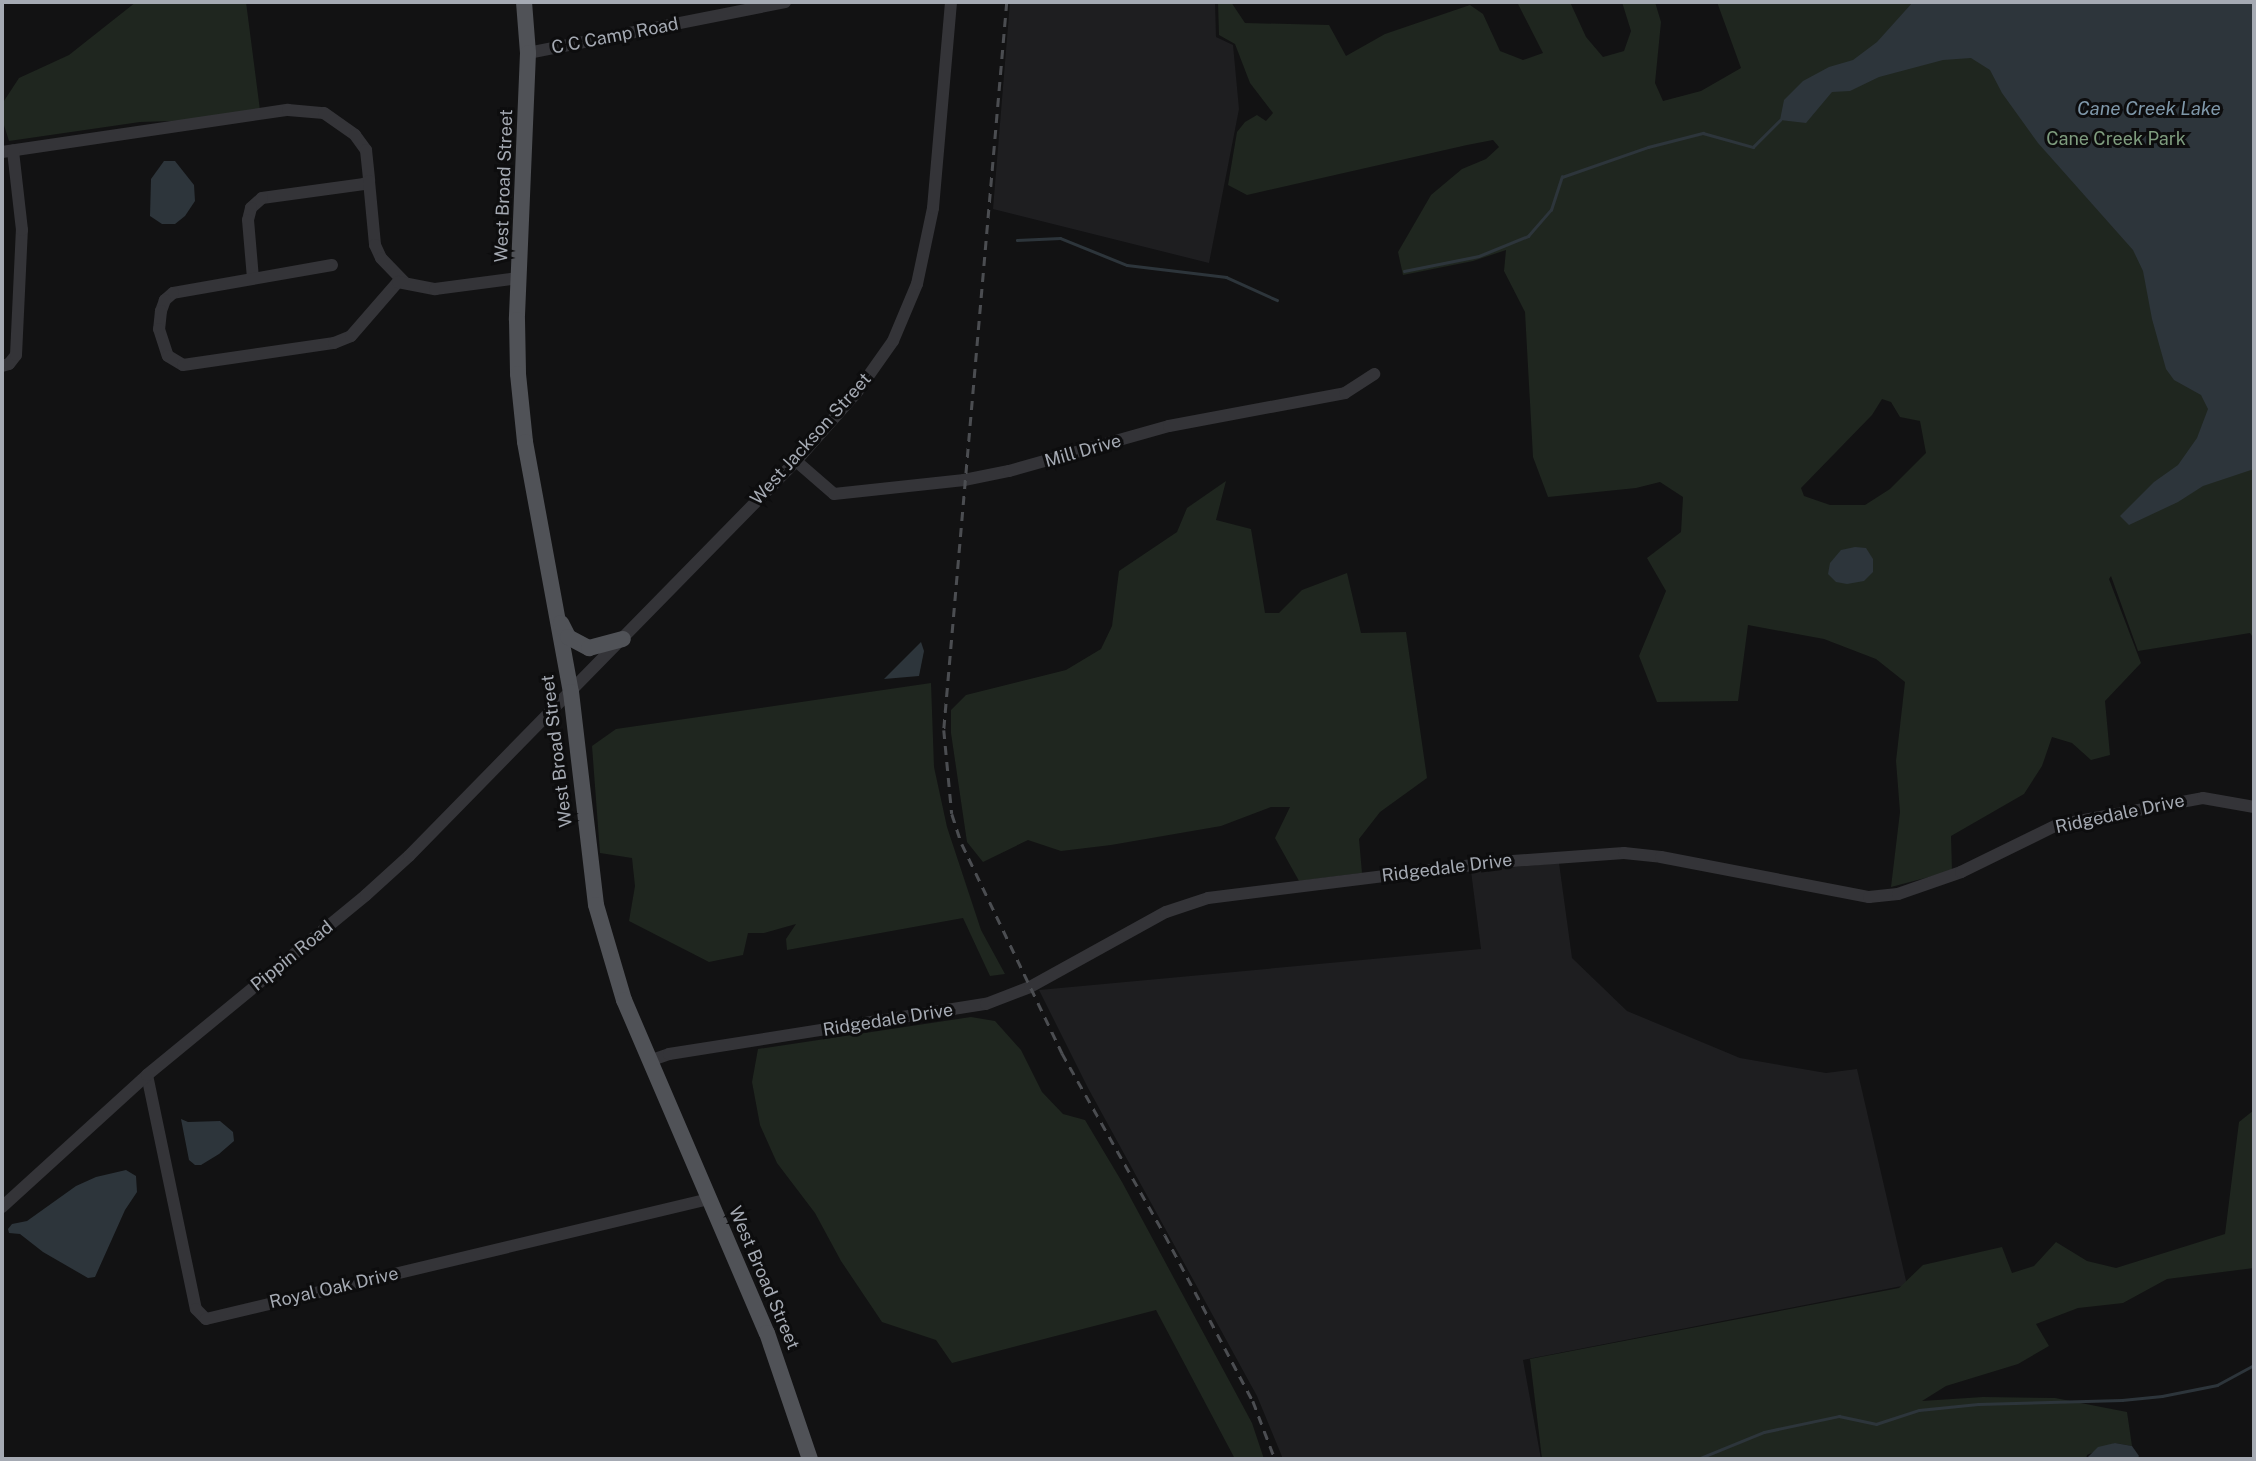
<!DOCTYPE html>
<style>
body{margin:0}
#map{position:relative;width:2256px;height:1461px;overflow:hidden;background:#121213;font-family:"Public Sans",sans-serif}
div>[style]{position:absolute}
.built>*{inset:0;background:#1e1e20}
.green>*{inset:0;background:#1f261f}
.water>*{inset:0;background:#2d353b}
.stream>*{height:2.5px;margin:-1.25px;padding:0 1.25px;transform-origin:1.25px;border-radius:1.25px;background:#2d353b}
.minor>*{height:12px;margin:-6px;padding:0 6px;transform-origin:6px;border-radius:6px;background:#343438}
.major>*{height:16px;margin:-8px;padding:0 8px;transform-origin:8px;border-radius:8px;background:#505257}
.rail>*{height:2.5px;margin-top:-1.25px;transform-origin:0;background:repeating-linear-gradient(90deg,#4b4d51 0 9px,transparent 0 16px)}
span{translate:-50% -50%;white-space:nowrap;text-align:center;line-height:1.15;-webkit-text-stroke:6px #0d0d0e;paint-order:stroke}
.street-label{font-size:18px;color:#a5aab3}
.park-label{font-size:18px;color:#7e9c7e}
.water-label{font-size:19px;color:#7f98aa;font-style:italic}
.frame{position:absolute;inset:0;border:4px solid #a5aab3;pointer-events:none}
</style>
<div id="map">
<div class="built">
<div style="clip-path:polygon(1010px 2px,1215px 2px,1216px 37px,1233px 45px,1239px 109px,1209px 263px,993px 209px)"></div>
<div style="clip-path:polygon(1559px 863px,1572px 958px,1627px 1011px,1740px 1058px,1826px 1073px,1857px 1069px,1907px 1285px,1523px 1360px,1541px 1459px,1283px 1459px,1257px 1396px,1088px 1088px,1039px 990px,1481px 949px,1471px 871px)"></div>
</div>
<div class="green">
<div style="clip-path:polygon(136px 2px,246px 2px,261px 118px,140px 122px,9px 141px,2px 119px,2px 104px,19px 78px,69px 55px)"></div>
<div style="clip-path:polygon(evenodd,1218px 2px,1231px 2px,1245px 23px,1329px 25px,1346px 56px,1385px 34px,1470px 5px,1483px 14px,1500px 51px,1523px 60px,1543px 53px,1517px 2px,1570px 2px,1586px 37px,1603px 57px,1624px 51px,1631px 31px,1622px 2px,1655px 2px,1661px 22px,1655px 83px,1663px 101px,1701px 91px,1741px 68px,1717px 2px,2254px 2px,2254px 639px,2250px 633px,2138px 651px,2111px 576px,2109px 579px,2141px 663px,2105px 701px,2110px 755px,2091px 760px,2072px 743px,2052px 737px,2042px 766px,2024px 794px,1951px 836px,1952px 871px,1891px 887px,1900px 812px,1896px 761px,1905px 682px,1876px 659px,1824px 639px,1748px 625px,1738px 701px,1657px 702px,1639px 656px,1666px 591px,1647px 558px,1681px 532px,1683px 497px,1660px 482px,1636px 488px,1548px 497px,1533px 457px,1525px 312px,1504px 271px,1506px 250px,1473px 261px,1403px 275px,1398px 252px,1431px 195px,1462px 169px,1486px 159px,1499px 147px,1493px 140px,1467px 145px,1247px 195px,1228px 185px,1237px 132px,1245px 122px,1257px 115px,1266px 121px,1273px 113px,1250px 83px,1235px 44px,1219px 35px,1218px 2px,1882px 399px,1891px 402px,1900px 417px,1920px 421px,1926px 453px,1890px 489px,1865px 505px,1830px 505px,1804px 496px,1801px 488px,1872px 415px,1882px 399px)"></div>
<div style="clip-path:polygon(1226px 481px,1216px 520px,1251px 529px,1265px 613px,1279px 613px,1302px 590px,1347px 573px,1361px 633px,1406px 632px,1427px 778px,1380px 812px,1359px 839px,1362px 873px,1299px 881px,1275px 838px,1290px 807px,1271px 807px,1221px 826px,1111px 845px,1061px 851px,1028px 840px,983px 862px,967px 842px,951px 733px,951px 710px,966px 695px,1066px 670px,1101px 649px,1112px 626px,1119px 571px,1177px 532px,1187px 508px)"></div>
<div style="clip-path:polygon(931px 683px,934px 767px,947px 827px,981px 930px,1005px 974px,990px 976px,963px 918px,787px 950px,786px 939px,796px 924px,764px 933px,748px 933px,743px 955px,709px 962px,629px 921px,635px 886px,632px 858px,600px 853px,592px 746px,616px 729px)"></div>
<div style="clip-path:polygon(971px 1017px,995px 1021px,1021px 1050px,1042px 1092px,1063px 1114px,1085px 1120px,1122px 1182px,1252px 1423px,1264px 1459px,1235px 1459px,1156px 1310px,952px 1363px,936px 1340px,882px 1322px,841px 1261px,815px 1213px,777px 1163px,760px 1125px,752px 1082px,758px 1049px)"></div>
<div style="clip-path:polygon(2254px 1110px,2254px 1268px,2167px 1279px,2123px 1303px,2078px 1308px,2036px 1324px,2049px 1346px,2018px 1364px,1946px 1386px,1922px 1401px,1983px 1397px,2055px 1398px,2127px 1412px,2132px 1446px,2115px 1443px,2087px 1455px,2086px 1459px,1542px 1459px,1530px 1359px,1899px 1288px,1923px 1265px,2002px 1247px,2012px 1273px,2034px 1266px,2056px 1242px,2087px 1261px,2116px 1268px,2225px 1234px,2239px 1122px)"></div>
</div>
<div class="water">
<div style="clip-path:polygon(1913px 2px,2254px 2px,2254px 469px,2203px 486px,2178px 502px,2129px 525px,2120px 516px,2154px 482px,2178px 465px,2197px 438px,2208px 409px,2201px 395px,2174px 380px,2166px 369px,2152px 319px,2143px 271px,2133px 250px,2038px 143px,2002px 93px,1990px 70px,1971px 58px,1943px 60px,1879px 77px,1850px 91px,1832px 92px,1806px 123px,1780px 120px,1784px 100px,1803px 81px,1829px 67px,1853px 60px,1877px 42px)"></div>
<div style="clip-path:polygon(164px 161px,175px 161px,194px 185px,195px 201px,185px 216px,175px 224px,162px 224px,150px 216px,151px 179px)"></div>
<div style="clip-path:polygon(1855px 547px,1866px 548px,1873px 559px,1873px 572px,1864px 581px,1847px 584px,1836px 582px,1828px 574px,1830px 563px,1841px 550px)"></div>
<div style="clip-path:polygon(921px 642px,924px 651px,919px 676px,884px 679px)"></div>
<div style="clip-path:polygon(181px 1119px,188px 1122px,220px 1121px,233px 1132px,234px 1141px,219px 1154px,201px 1165px,195px 1165px,189px 1160px)"></div>
<div style="clip-path:polygon(126px 1170px,136px 1176px,137px 1192px,125px 1210px,95px 1277px,88px 1278px,43px 1252px,20px 1234px,9px 1233px,8px 1229px,12px 1224px,27px 1221px,76px 1186px,96px 1177px)"></div>
<div style="clip-path:polygon(2115px 1443px,2132px 1446px,2139px 1456px,2137px 1459px,2086px 1459px,2098px 1447px)"></div>
</div>
<div class="stream">
<div style="left:1017px;top:240px;width:43px;rotate:-2.7deg"></div>
<div style="left:1060px;top:238px;width:72px;rotate:21.9deg"></div>
<div style="left:1127px;top:265px;width:100px;rotate:6.9deg"></div>
<div style="left:1226px;top:277px;width:56px;rotate:24.3deg"></div>
<div style="left:1404px;top:271px;width:76px;rotate:-11.3deg"></div>
<div style="left:1479px;top:256px;width:53px;rotate:-22.2deg"></div>
<div style="left:1528px;top:236px;width:35px;rotate:-49deg"></div>
<div style="left:1551px;top:210px;width:35px;rotate:-72deg"></div>
<div style="left:1562px;top:177px;width:91px;rotate:-19.2deg"></div>
<div style="left:1648px;top:147px;width:57px;rotate:-14.3deg"></div>
<div style="left:1703px;top:133px;width:52px;rotate:15.6deg"></div>
<div style="left:1753px;top:147px;width:38px;rotate:-45deg"></div>
<div style="left:1698px;top:1459px;width:71px;rotate:-22.2deg"></div>
<div style="left:1764px;top:1432px;width:77px;rotate:-12deg"></div>
<div style="left:1839px;top:1416px;width:38px;rotate:12deg"></div>
<div style="left:1876px;top:1424px;width:45px;rotate:-18deg"></div>
<div style="left:1919px;top:1410px;width:59px;rotate:-5.8deg"></div>
<div style="left:1978px;top:1404px;width:144px;rotate:-1.6deg"></div>
<div style="left:2122px;top:1400px;width:40px;rotate:-5.7deg"></div>
<div style="left:2162px;top:1396px;width:56px;rotate:-11.3deg"></div>
<div style="left:2217px;top:1385px;width:42px;rotate:-28.4deg"></div>
</div>
<div class="minor">
<div style="left:528px;top:53px;width:262px;rotate:-11.2deg"></div>
<div style="left:2px;top:152px;width:289px;rotate:-8.4deg"></div>
<div style="left:288px;top:110px;width:36px;rotate:5deg"></div>
<div style="left:324px;top:113px;width:38px;rotate:35deg"></div>
<div style="left:355px;top:135px;width:19px;rotate:54deg"></div>
<div style="left:366px;top:150px;width:31px;rotate:84deg"></div>
<div style="left:369px;top:181px;width:6px;rotate:149deg"></div>
<div style="left:364px;top:184px;width:103px;rotate:172.2deg"></div>
<div style="left:262px;top:198px;width:15px;rotate:138deg"></div>
<div style="left:251px;top:208px;width:12px;rotate:104deg"></div>
<div style="left:248px;top:220px;width:58px;rotate:85.1deg"></div>
<div style="left:369px;top:181px;width:64px;rotate:84.6deg"></div>
<div style="left:375px;top:245px;width:14px;rotate:65deg"></div>
<div style="left:381px;top:258px;width:33px;rotate:46deg"></div>
<div style="left:332px;top:265px;width:161px;rotate:170deg"></div>
<div style="left:173px;top:293px;width:11px;rotate:139deg"></div>
<div style="left:165px;top:300px;width:12px;rotate:110deg"></div>
<div style="left:161px;top:311px;width:18px;rotate:96deg"></div>
<div style="left:159px;top:329px;width:28px;rotate:72deg"></div>
<div style="left:168px;top:356px;width:17px;rotate:31deg"></div>
<div style="left:183px;top:365px;width:153px;rotate:-8.3deg"></div>
<div style="left:334px;top:343px;width:18px;rotate:-22deg"></div>
<div style="left:351px;top:336px;width:72px;rotate:-49deg"></div>
<div style="left:398px;top:282px;width:38px;rotate:11deg"></div>
<div style="left:435px;top:289px;width:85px;rotate:-7.5deg"></div>
<div style="left:2px;top:366px;width:7px;rotate:-16deg"></div>
<div style="left:9px;top:364px;width:11px;rotate:-52deg"></div>
<div style="left:16px;top:355px;width:125px;rotate:-87.3deg"></div>
<div style="left:22px;top:230px;width:80px;rotate:-96.5deg"></div>
<div style="left:796px;top:461px;width:50px;rotate:41deg"></div>
<div style="left:834px;top:494px;width:131px;rotate:-6.1deg"></div>
<div style="left:964px;top:480px;width:46px;rotate:-11.3deg"></div>
<div style="left:1009px;top:471px;width:166px;rotate:-15.7deg"></div>
<div style="left:1169px;top:426px;width:179px;rotate:-10.6deg"></div>
<div style="left:1345px;top:393px;width:35px;rotate:-33deg"></div>
<div style="left:649px;top:1061px;width:21px;rotate:-19deg"></div>
<div style="left:669px;top:1054px;width:321px;rotate:-9deg"></div>
<div style="left:986px;top:1004px;width:47px;rotate:-21.1deg"></div>
<div style="left:1030px;top:987px;width:155px;rotate:-28.9deg"></div>
<div style="left:1166px;top:912px;width:44px;rotate:-18.4deg"></div>
<div style="left:1208px;top:898px;width:293px;rotate:-7.1deg"></div>
<div style="left:1499px;top:862px;width:125px;rotate:-4.1deg"></div>
<div style="left:1624px;top:853px;width:37px;rotate:6deg"></div>
<div style="left:1661px;top:857px;width:212px;rotate:10.9deg"></div>
<div style="left:1869px;top:897px;width:29px;rotate:-6deg"></div>
<div style="left:1898px;top:894px;width:67px;rotate:-19.2deg"></div>
<div style="left:1961px;top:872px;width:107px;rotate:-26.1deg"></div>
<div style="left:2057px;top:825px;width:148px;rotate:-10.5deg"></div>
<div style="left:2203px;top:798px;width:52px;rotate:10deg"></div>
<div style="left:147px;top:1075px;width:239px;rotate:78.2deg"></div>
<div style="left:196px;top:1309px;width:14px;rotate:45deg"></div>
<div style="left:206px;top:1319px;width:517px;rotate:-13.42deg"></div>
<div style="left:2px;top:1207px;width:196px;rotate:-42.3deg"></div>
<div style="left:147px;top:1075px;width:283px;rotate:-39.4deg"></div>
<div style="left:366px;top:895px;width:58px;rotate:-42.2deg"></div>
<div style="left:409px;top:856px;width:553px;rotate:-45.59deg"></div>
<div style="left:796px;top:461px;width:92px;rotate:-48.5deg"></div>
<div style="left:857px;top:392px;width:62px;rotate:-54.8deg"></div>
<div style="left:893px;top:341px;width:62px;rotate:-67.2deg"></div>
<div style="left:917px;top:284px;width:78px;rotate:-78.1deg"></div>
<div style="left:933px;top:208px;width:207px;rotate:-85deg"></div>
</div>
<div class="major">
<div style="left:524px;top:2px;width:51px;rotate:85.5deg"></div>
<div style="left:528px;top:53px;width:267px;rotate:92.4deg"></div>
<div style="left:517px;top:320px;width:54px;rotate:88.9deg"></div>
<div style="left:518px;top:374px;width:68px;rotate:84.1deg"></div>
<div style="left:525px;top:442px;width:254px;rotate:79.6deg"></div>
<div style="left:571px;top:692px;width:214px;rotate:83.3deg"></div>
<div style="left:596px;top:905px;width:99px;rotate:73.6deg"></div>
<div style="left:624px;top:1000px;width:362px;rotate:66.8deg"></div>
<div style="left:767px;top:1333px;width:133px;rotate:71.2deg"></div>
<div style="left:561px;top:623px;width:16px;rotate:63deg"></div>
<div style="left:568px;top:637px;width:24px;rotate:28deg"></div>
<div style="left:589px;top:648px;width:35px;rotate:-15deg"></div>
</div>
<div class="rail">
<div style="left:1007px;top:2px;width:731px;rotate:94.95deg"></div>
<div style="left:944px;top:730px;width:84px;rotate:84.6deg"></div>
<div style="left:952px;top:814px;width:32px;rotate:72deg"></div>
<div style="left:962px;top:844px;width:232px;rotate:64.4deg"></div>
<div style="left:1062px;top:1053px;width:209px;rotate:60.5deg"></div>
<div style="left:1165px;top:1235px;width:188px;rotate:62.1deg"></div>
<div style="left:1253px;top:1401px;width:62px;rotate:69.2deg"></div>
</div>
<div class="street-label">
<span style="left:615px;top:36px;rotate:-11deg">C C Camp Road</span>
<span style="left:504px;top:186px;rotate:-88deg">West Broad Street</span>
<span style="left:811px;top:439px;rotate:-48deg">West Jackson Street</span>
<span style="left:1083px;top:451px;rotate:-16deg">Mill Drive</span>
<span style="left:557px;top:751px;rotate:-97deg">West Broad Street</span>
<span style="left:2120px;top:814px;rotate:-12deg">Ridgedale Drive</span>
<span style="left:1447px;top:868px;rotate:-7deg">Ridgedale Drive</span>
<span style="left:292px;top:956px;rotate:-39deg">Pippin Road</span>
<span style="left:888px;top:1020px;rotate:-9deg">Ridgedale Drive</span>
<span style="left:764px;top:1278px;rotate:67deg">West Broad Street</span>
<span style="left:334px;top:1288px;rotate:-13deg">Royal Oak Drive</span>
</div>
<div class="park-label">
<span style="left:2116px;top:139px">Cane Creek Park</span>
</div>
<div class="water-label">
<span style="left:2149px;top:109px">Cane Creek Lake</span>
</div>
<div class="frame"></div>
</div>
